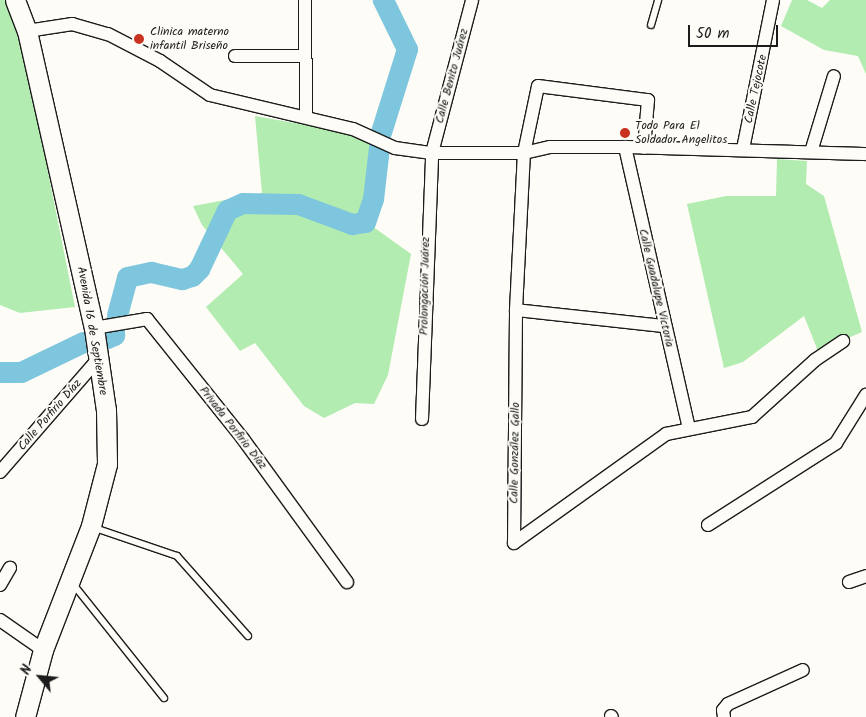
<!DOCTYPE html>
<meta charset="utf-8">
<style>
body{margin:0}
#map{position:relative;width:866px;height:717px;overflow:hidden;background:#fdfcf7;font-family:Kalam,sans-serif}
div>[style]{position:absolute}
.green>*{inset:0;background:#b3ecb0}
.river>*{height:21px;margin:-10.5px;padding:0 10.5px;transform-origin:10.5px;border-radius:10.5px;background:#7dc6de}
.roads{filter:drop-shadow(1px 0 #1c1c1c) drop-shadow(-1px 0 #1c1c1c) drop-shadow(0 1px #1c1c1c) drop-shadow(0 -1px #1c1c1c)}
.service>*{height:6px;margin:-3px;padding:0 3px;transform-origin:3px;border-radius:3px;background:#fdfcf7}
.minor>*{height:12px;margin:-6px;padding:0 6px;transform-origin:6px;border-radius:6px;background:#fdfcf7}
.secondary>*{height:19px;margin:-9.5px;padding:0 9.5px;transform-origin:9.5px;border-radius:9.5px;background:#fdfcf7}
.dots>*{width:14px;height:14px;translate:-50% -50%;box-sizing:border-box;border:2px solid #fdfcf7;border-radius:50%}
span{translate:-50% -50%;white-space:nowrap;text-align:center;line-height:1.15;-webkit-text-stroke:4px #fdfcf7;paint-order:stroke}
.poi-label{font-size:12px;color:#1c1c1c}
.left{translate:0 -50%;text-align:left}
.street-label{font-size:12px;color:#1c1c1c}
.north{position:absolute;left:15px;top:652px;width:50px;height:50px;-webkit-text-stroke:4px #fdfcf7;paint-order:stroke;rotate:298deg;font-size:14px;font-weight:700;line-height:20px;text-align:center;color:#1c1c1c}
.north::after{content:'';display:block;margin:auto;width:18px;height:22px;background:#1c1c1c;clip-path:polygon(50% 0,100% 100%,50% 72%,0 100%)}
.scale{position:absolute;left:688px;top:25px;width:90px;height:22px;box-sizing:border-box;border:2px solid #1c1c1c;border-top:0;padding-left:6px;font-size:15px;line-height:18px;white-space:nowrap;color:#1c1c1c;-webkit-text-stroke:4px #fdfcf7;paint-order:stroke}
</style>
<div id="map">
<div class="green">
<div style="clip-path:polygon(0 0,6px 0,20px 32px,75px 307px,20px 313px,0 305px)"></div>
<div style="clip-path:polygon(792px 0,807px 0,822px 8px,830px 0,866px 0,866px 74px,858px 56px,824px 50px,781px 26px)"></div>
<div style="clip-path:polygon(255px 116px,345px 132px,385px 150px,372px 226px,411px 254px,388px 375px,374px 404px,355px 403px,324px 418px,304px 406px,255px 343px,240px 351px,206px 307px,243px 274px,202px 225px,193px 206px,262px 193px)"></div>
<div style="clip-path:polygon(777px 159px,807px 161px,806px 184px,824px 196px,862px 332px,818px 351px,804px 316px,743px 362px,724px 368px,687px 204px,726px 196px,776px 196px)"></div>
</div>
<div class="river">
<div style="left:381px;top:132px;width:87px;rotate:-72.6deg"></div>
<div style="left:407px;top:49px;width:55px;rotate:-116.1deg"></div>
<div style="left:117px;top:315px;width:39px;rotate:-75deg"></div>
<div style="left:127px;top:277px;width:25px;rotate:-12deg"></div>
<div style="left:151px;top:272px;width:32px;rotate:13deg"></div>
<div style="left:182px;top:279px;width:10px;rotate:-17deg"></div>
<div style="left:192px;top:276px;width:10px;rotate:-45deg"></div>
<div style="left:199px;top:269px;width:65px;rotate:-64.6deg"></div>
<div style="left:227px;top:210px;width:17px;rotate:-24deg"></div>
<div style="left:243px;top:203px;width:55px;rotate:1deg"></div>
<div style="left:298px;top:204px;width:58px;rotate:20.3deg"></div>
<div style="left:352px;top:224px;width:13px;rotate:-9deg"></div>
<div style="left:365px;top:222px;width:24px;rotate:-71deg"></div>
<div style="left:373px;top:199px;width:52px;rotate:-83.4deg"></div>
<div style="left:107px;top:338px;width:8px;rotate:-23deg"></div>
<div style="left:114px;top:335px;width:10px;rotate:-90deg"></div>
<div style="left:0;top:372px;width:21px"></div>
<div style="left:21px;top:372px;width:69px;rotate:-25.8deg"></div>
</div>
<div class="roads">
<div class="service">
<div style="left:651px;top:25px;width:26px;rotate:-74deg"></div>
<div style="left:92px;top:527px;width:90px;rotate:18.8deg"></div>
<div style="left:177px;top:556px;width:107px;rotate:48.4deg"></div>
<div style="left:73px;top:584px;width:146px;rotate:51.4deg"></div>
</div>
<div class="minor">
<div style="left:305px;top:0;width:117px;rotate:89.5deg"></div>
<div style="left:27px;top:31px;width:46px;rotate:-8.8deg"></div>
<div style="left:72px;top:24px;width:37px;rotate:16deg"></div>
<div style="left:108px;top:34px;width:59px;rotate:27.4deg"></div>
<div style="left:160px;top:61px;width:60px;rotate:34.2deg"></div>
<div style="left:210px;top:95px;width:147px;rotate:13.4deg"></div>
<div style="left:353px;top:129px;width:46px;rotate:24.3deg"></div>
<div style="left:395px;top:148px;width:37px;rotate:8deg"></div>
<div style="left:432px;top:153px;width:92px"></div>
<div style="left:524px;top:153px;width:27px;rotate:-13deg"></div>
<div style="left:550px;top:147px;width:75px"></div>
<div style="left:625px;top:147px;width:241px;rotate:1.7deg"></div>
<div style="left:235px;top:56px;width:70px"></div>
<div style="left:625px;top:147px;width:288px;rotate:77.2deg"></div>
<div style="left:743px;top:149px;width:152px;rotate:-78.6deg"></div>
<div style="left:811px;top:152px;width:79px;rotate:-73.2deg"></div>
<div style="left:516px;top:310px;width:149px;rotate:6.2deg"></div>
<div style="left:94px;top:328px;width:54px;rotate:-9.6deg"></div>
<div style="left:147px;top:319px;width:154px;rotate:51.3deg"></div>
<div style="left:243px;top:439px;width:177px;rotate:54deg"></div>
<div style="left:422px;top:419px;width:266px;rotate:-87.8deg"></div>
<div style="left:432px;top:153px;width:158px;rotate:-75.3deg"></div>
<div style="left:0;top:472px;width:151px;rotate:-49deg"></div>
<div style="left:708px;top:525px;width:152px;rotate:-32.6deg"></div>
<div style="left:836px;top:443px;width:57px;rotate:-58deg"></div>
<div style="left:514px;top:543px;width:233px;rotate:-89.5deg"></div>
<div style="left:516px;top:310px;width:157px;rotate:-87.1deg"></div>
<div style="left:524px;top:153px;width:68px;rotate:-78.2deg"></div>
<div style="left:538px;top:86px;width:111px;rotate:7.3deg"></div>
<div style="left:648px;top:100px;width:48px;rotate:94.8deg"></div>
<div style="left:514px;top:543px;width:187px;rotate:-35.6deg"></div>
<div style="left:666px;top:434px;width:88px;rotate:-11.2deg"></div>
<div style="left:752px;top:417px;width:85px;rotate:-42.1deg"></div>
<div style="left:815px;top:360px;width:34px;rotate:-34deg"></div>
<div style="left:849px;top:582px;width:18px;rotate:-19deg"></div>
<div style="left:0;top:585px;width:20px;rotate:-60deg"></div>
<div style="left:0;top:620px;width:52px;rotate:34.9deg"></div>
<div style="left:611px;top:716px;width:1px;rotate:45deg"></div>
<div style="left:724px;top:717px;width:7px;rotate:-98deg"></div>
<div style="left:723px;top:710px;width:8px;rotate:-50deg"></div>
<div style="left:728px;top:704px;width:82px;rotate:-24.4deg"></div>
</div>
<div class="secondary">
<div style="left:15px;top:0;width:33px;rotate:69deg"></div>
<div style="left:27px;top:31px;width:304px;rotate:77.3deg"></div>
<div style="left:94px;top:328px;width:83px;rotate:81.7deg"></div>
<div style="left:106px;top:410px;width:54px;rotate:88.9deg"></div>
<div style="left:107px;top:464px;width:64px;rotate:104.5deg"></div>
<div style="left:91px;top:526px;width:133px;rotate:111.2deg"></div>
<div style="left:43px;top:650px;width:69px;rotate:105deg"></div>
</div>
</div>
<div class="dots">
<div style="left:139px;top:39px;background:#c8321e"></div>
<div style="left:625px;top:133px;background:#c8321e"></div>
</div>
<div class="poi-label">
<span class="left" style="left:150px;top:39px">Clinica materno<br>infantil Briseño</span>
<span class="left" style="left:635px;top:133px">Todo Para El<br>Soldador Angelitos</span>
</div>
<div class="street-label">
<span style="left:452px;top:76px;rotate:-75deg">Calle Benito Juárez</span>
<span style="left:756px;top:89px;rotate:-78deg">Calle Tejocote</span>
<span style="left:425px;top:286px;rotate:-89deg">Prolongación Juárez</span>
<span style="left:656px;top:288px;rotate:77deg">Calle Guadalupe Victoria</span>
<span style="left:92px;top:331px;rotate:80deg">Avenida 16 de Septiembre</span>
<span style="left:50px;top:415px;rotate:-49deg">Calle Porfirio Díaz</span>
<span style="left:233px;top:428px;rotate:52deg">Privada Porfirio Díaz</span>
<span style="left:515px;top:453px;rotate:-89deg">Calle González Gallo</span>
</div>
<div class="north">N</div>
<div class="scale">50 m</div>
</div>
